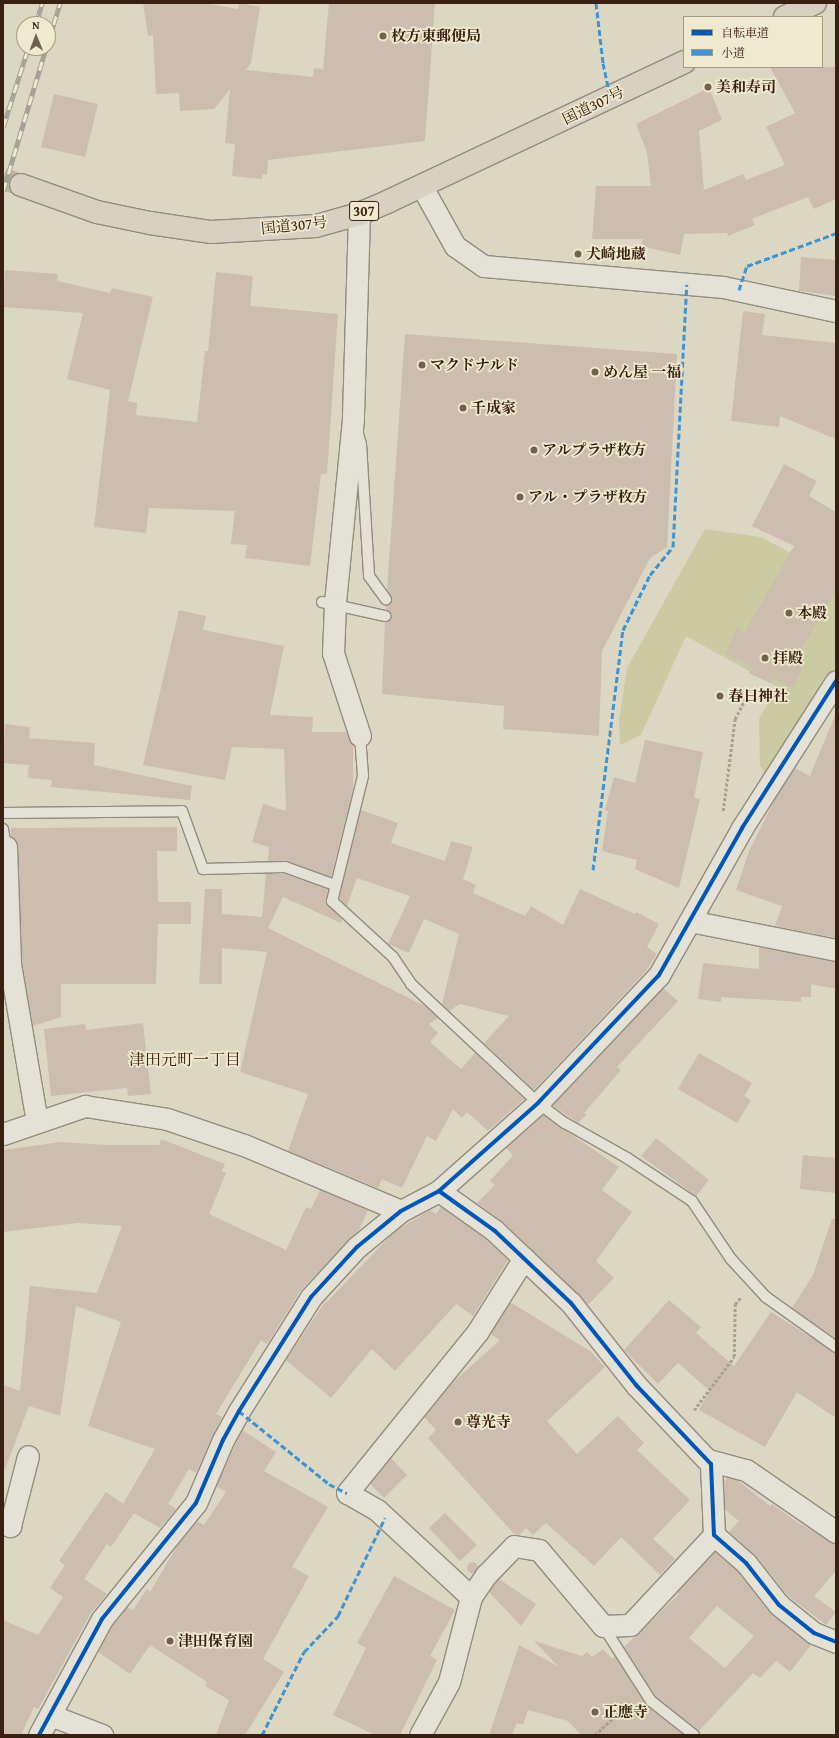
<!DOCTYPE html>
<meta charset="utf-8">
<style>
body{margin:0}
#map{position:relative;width:839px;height:1738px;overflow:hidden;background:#dcd7c2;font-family:"Gentium Book Plus","Noto Serif JP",serif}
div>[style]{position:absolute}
.green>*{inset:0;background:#cacaa3}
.building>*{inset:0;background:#cdbdae}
.round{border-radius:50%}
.highway-tunnel>*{height:22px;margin-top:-11px;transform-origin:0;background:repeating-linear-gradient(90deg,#bcb29f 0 22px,transparent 0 33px)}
.path>*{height:2.5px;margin-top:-1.25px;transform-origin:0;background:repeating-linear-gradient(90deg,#a6a197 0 3px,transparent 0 5px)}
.roads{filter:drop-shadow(1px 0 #938c7f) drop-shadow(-1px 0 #938c7f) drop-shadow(0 1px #938c7f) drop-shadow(0 -1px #938c7f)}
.lane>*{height:10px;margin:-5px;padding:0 5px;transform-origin:5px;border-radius:5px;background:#e4e1d6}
.street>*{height:21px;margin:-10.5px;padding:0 10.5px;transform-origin:10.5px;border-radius:10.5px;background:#e4e1d6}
.highway>*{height:22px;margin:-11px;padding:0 11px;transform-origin:11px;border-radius:11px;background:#d8d1c2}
.rail>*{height:4.5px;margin-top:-2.25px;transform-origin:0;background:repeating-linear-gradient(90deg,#efe9d0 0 9px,#a6a197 0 18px);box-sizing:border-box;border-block:1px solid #a6a197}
.quiet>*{height:3px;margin-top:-1.5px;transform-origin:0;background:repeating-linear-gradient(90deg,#3e94d3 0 6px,transparent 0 9px)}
.cycleway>*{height:4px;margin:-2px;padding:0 2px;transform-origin:2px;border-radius:2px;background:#0057b8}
.dots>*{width:11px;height:11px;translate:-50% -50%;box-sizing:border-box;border:2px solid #efe9d0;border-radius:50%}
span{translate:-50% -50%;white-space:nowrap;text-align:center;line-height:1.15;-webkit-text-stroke:3.5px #efe9d0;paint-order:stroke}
.shield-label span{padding:1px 3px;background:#efe9d0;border:1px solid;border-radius:3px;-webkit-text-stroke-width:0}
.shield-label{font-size:14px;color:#3a2011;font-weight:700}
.poi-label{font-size:15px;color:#3a2011;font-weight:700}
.left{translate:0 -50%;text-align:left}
.street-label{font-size:15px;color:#3a2011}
.neighbourhood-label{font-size:16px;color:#3a2011}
.frame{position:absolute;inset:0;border:4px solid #3a2011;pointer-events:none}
.legend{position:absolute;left:683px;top:16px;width:140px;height:52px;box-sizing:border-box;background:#efe9d0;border:1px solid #a79984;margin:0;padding:5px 7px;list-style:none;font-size:12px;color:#3a2011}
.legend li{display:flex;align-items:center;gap:8px;height:20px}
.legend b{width:20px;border:1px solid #a79984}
.north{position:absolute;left:16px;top:16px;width:40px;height:40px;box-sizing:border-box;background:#efe9d0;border:1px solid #a79984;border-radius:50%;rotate:359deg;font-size:11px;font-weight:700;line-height:16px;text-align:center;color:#3a2011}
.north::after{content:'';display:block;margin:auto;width:14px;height:18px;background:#73604f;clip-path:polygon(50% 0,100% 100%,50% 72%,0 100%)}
</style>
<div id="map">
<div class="green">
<div style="clip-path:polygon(705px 529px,760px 537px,836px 576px,836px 662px,832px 673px,766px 775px,760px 766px,759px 719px,778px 687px,686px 636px,641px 735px,620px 745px,619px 720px,627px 668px)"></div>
</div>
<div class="building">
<div style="clip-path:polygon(143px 3px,203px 3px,238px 9px,239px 3px,260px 7px,251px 63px,246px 70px,313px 77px,314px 68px,323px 69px,329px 3px,435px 3px,425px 141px,268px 160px,267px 175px,262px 174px,262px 179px,232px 176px,235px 144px,225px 143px,230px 89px,214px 109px,180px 111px,179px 93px,156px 94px,153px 35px,148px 36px)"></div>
<div style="clip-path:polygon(770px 67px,836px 67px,836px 199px,814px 209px,808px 197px,752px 219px,755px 225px,728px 236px,727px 233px,684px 234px,680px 255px,641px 246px,643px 239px,592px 239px,596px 186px,651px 186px,647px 152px,636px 124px,709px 88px,722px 120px,699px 131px,704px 190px,743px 174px,746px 180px,785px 165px,766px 127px,795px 113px)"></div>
<div style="clip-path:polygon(54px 94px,98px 104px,85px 157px,41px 147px)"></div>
<div style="clip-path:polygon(801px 257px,836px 260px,836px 296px,799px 291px)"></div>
<div style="clip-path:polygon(5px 270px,58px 274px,57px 281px,110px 293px,112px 288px,153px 297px,128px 401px,137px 403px,136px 415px,197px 422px,205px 351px,208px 351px,216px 272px,253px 276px,250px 306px,338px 314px,327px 474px,321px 474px,310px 566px,245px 558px,247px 545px,231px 544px,235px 511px,149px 508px,146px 533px,94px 527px,110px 390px,67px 379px,83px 313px,3px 307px)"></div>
<div style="clip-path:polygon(743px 311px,765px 314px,762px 335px,836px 343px,836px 439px,780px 416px,779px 427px,731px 421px)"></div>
<div style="clip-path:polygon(405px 334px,677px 354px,667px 547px,650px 558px,602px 651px,599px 736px,503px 729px,504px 706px,382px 694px,385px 622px,391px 617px,386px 609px,386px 605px,390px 604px,392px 599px,387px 589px)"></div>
<div style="clip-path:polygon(784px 464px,817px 481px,809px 496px,836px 512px,836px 590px,797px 657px,806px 662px,793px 688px,773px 678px,770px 683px,749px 673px,752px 667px,725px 654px,737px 629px,744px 633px,794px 546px,752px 526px)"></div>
<div style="clip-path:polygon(179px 610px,206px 616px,203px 630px,284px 646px,270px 715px,313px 717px,312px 732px,346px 732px,353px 745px,353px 790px,331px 877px,287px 861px,268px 861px,269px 847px,252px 842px,263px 804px,286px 811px,284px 749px,232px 747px,225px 780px,143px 765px)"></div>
<div style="clip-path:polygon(836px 713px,836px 938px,775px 926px,782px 906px,736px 890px,749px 851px,777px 795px,795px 768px,810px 776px)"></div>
<div style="clip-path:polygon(5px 724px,30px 727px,29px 738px,95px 743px,94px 765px,192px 786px,190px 800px,51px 787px,52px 780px,28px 778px,29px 765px,3px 763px)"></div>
<div style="clip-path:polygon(645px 740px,703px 752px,694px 798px,700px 799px,679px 888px,635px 869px,637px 860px,602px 851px,608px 811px,605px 810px,614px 777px,635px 783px)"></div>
<div style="clip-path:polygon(361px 810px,398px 823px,391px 843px,445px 861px,451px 841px,473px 847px,463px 879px,476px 885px,473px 893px,525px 916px,531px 906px,563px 925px,580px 889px,635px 914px,636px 912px,659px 924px,647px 947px,657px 954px,645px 972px,534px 1090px,484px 1043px,509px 1016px,460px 1004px,449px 1011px,442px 1004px,459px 934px,424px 919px,409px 953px,388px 944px,410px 896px,357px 878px,347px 906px,339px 899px)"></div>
<div style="clip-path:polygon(177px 827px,177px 851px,157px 851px,158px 902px,191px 902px,191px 924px,158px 924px,156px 984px,61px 984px,61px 1017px,33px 1026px,22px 963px,18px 847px,11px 836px,11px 828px)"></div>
<div style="clip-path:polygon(266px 874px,284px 874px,328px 889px,326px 903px,342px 919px,341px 923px,283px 897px,268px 928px,425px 1006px,438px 1018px,429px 1024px,438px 1033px,430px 1042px,461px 1069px,475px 1053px,524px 1099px,488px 1131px,467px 1112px,462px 1118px,453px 1109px,436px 1141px,427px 1136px,402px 1188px,382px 1179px,378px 1188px,288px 1151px,308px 1094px,240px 1072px,267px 952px,222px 948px,222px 984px,199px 984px,205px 889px,222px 889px,222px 914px,262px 917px)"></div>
<div style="clip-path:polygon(759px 947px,836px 962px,836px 989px,811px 984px,811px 997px,801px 997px,801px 1002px,721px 997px,721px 1002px,698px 999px,703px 963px,759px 969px)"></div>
<div style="clip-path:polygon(663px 988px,678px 1001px,617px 1067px,621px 1070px,584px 1113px,586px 1115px,578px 1123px,552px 1105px)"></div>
<div style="clip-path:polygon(143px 1023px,151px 1094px,128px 1096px,127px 1088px,51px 1096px,44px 1029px,85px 1024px,86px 1030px)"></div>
<div style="clip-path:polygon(699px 1053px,752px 1083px,744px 1096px,751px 1100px,737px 1123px,678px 1089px)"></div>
<div style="clip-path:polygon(543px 1115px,619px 1167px,602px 1190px,632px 1212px,596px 1261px,614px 1278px,588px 1305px,503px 1222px,477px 1203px,495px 1185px,490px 1181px,513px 1155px,506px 1148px)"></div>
<div style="clip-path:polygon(656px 1138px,709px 1180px,696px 1196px,641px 1156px)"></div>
<div style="clip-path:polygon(161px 1139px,225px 1164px,222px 1171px,226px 1173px,209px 1214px,286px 1250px,306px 1207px,311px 1209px,320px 1190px,368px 1210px,359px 1230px,301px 1290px,267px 1344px,261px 1340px,216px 1414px,222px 1417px,196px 1473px,189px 1469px,168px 1504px,176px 1509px,160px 1528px,134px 1513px,111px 1547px,107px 1544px,84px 1579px,107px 1594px,91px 1613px,38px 1709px,34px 1707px,21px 1735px,3px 1735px,3px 1620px,38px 1635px,63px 1597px,50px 1588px,65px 1565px,59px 1561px,106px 1492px,123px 1504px,155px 1449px,88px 1426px,121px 1322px,76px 1306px,60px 1416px,29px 1406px,5px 1469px,3px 1469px,3px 1385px,20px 1391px,30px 1286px,97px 1293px,122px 1226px,78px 1223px,3px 1232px,3px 1150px,61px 1142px,107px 1145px,159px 1145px)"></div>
<div style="clip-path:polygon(803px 1155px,836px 1158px,836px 1193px,800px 1189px)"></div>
<div style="clip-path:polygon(441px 1207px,487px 1240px,508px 1260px,473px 1316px,456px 1304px,395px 1371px,372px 1349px,331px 1398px,286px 1360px,329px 1296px,324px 1305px,395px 1231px,430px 1210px,436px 1214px)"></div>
<div style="clip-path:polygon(832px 1219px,836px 1219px,836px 1339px,792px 1308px,813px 1275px)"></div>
<div style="clip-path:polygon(669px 1300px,701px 1327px,696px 1333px,734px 1366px,771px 1312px,836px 1353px,836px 1418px,797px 1392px,765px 1447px,699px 1410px,710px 1391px,678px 1363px,658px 1384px,624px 1350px)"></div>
<div style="clip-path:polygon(510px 1302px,590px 1351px,605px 1367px,547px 1421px,577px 1454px,618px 1416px,644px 1443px,637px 1450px,690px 1500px,653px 1539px,675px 1559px,660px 1575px,621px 1537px,594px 1566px,546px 1523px,533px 1535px,526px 1528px,519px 1535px,514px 1534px,428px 1438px,436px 1430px,424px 1417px,451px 1384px,500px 1340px,490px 1334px)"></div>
<div style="clip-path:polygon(242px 1430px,276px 1452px,264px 1471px,328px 1507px,292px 1567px,309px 1576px,263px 1659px,284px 1672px,245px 1735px,216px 1735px,229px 1700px,205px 1686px,207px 1682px,150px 1645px,130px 1674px,98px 1652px,112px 1626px,127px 1607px,133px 1610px,147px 1589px,150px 1592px,179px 1543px,197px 1521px,204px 1525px,226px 1492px,216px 1486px)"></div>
<div style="clip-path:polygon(391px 1458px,407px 1475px,384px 1498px,370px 1484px)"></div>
<div style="clip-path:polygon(727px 1478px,737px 1480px,770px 1506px,772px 1504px,797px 1522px,836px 1544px,836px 1571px,814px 1596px,836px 1612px,826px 1625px,788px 1596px,755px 1555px,729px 1532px,739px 1521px,725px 1510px,724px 1482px)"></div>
<div style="clip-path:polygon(445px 1513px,477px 1545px,460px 1561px,429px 1528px)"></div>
<div style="clip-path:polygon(evenodd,715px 1552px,737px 1571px,771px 1614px,811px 1645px,790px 1672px,776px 1661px,760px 1678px,753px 1673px,699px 1731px,656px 1697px,624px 1647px,679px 1594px,677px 1592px,715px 1552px,717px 1606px,754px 1636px,725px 1668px,689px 1638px,717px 1606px)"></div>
<div class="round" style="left:466.5px;top:1561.5px;width:11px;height:11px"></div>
<div style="clip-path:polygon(394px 1576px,455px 1610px,430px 1656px,437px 1660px,400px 1735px,375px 1735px,333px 1715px,366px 1648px,357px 1643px)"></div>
<div style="clip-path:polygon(499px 1579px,536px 1604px,521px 1626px,489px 1592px)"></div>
<div style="clip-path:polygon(534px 1641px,582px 1656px,587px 1652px,592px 1657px,603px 1649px,612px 1659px,615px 1656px,646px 1705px,684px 1735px,581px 1735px,568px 1721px,528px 1710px,523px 1725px,517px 1723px,512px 1735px,489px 1735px,519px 1645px,559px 1667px)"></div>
</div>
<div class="highway-tunnel">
<div style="left:3px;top:179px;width:19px;rotate:18deg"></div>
</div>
<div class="path">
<div style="left:723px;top:811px;width:93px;rotate:-82.6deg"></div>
<div style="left:735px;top:719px;width:33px;rotate:-63deg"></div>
<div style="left:694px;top:1410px;width:66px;rotate:-53deg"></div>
<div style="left:734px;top:1357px;width:53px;rotate:-88.9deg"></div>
<div style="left:735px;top:1304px;width:9px;rotate:-49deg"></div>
<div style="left:595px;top:1735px;width:48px;rotate:-43.3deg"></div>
</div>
<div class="roads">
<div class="lane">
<div style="left:357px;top:431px;width:14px;rotate:73deg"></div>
<div style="left:361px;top:444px;width:132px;rotate:86.5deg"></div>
<div style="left:369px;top:576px;width:29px;rotate:54deg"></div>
<div style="left:322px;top:602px;width:65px;rotate:12.5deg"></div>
<div style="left:360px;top:736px;width:40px;rotate:85.7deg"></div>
<div style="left:363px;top:776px;width:129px;rotate:103.9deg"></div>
<div style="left:332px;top:901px;width:83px;rotate:42.6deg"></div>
<div style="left:393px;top:957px;width:32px;rotate:56deg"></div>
<div style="left:411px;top:984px;width:174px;rotate:43.1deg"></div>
<div style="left:538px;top:1103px;width:34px;rotate:37deg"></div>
<div style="left:565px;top:1123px;width:71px;rotate:29.4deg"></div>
<div style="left:627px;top:1158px;width:78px;rotate:33.5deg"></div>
<div style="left:692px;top:1201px;width:70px;rotate:56.1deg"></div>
<div style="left:731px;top:1259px;width:52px;rotate:47.4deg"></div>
<div style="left:766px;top:1297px;width:86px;rotate:35.5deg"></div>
<div style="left:3px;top:813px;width:179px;rotate:-0.6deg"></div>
<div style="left:182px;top:811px;width:62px;rotate:70.1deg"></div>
<div style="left:203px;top:869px;width:82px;rotate:-1.4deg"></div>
<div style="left:285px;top:867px;width:53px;rotate:19.8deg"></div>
<div style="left:3px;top:829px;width:18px;rotate:81deg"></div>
<div style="left:603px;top:1626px;width:89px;rotate:57.4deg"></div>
<div style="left:651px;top:1701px;width:55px;rotate:38.3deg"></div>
</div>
<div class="street">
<div style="left:421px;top:185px;width:70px;rotate:60.9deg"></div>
<div style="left:455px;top:246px;width:35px;rotate:35deg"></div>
<div style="left:484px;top:266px;width:240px;rotate:5deg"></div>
<div style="left:723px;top:287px;width:116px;rotate:12deg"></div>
<div style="left:359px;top:214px;width:205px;rotate:91.7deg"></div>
<div style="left:353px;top:419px;width:186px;rotate:95.6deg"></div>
<div style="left:335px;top:604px;width:49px;rotate:92.3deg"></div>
<div style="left:333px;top:653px;width:87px;rotate:72deg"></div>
<div style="left:3px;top:847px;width:3px"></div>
<div style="left:6px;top:847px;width:117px;rotate:88deg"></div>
<div style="left:10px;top:964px;width:160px;rotate:80.3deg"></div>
<div style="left:690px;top:921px;width:149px;rotate:11.2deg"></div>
<div style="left:3px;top:1134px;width:87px;rotate:-18.9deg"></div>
<div style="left:85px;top:1106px;width:83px;rotate:9deg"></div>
<div style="left:167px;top:1119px;width:81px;rotate:18.7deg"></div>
<div style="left:244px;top:1145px;width:170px;rotate:22.8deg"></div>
<div style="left:439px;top:1191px;width:69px;rotate:35.5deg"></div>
<div style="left:495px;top:1231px;width:105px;rotate:43.5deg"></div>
<div style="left:571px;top:1303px;width:105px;rotate:51.6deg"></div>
<div style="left:636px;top:1385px;width:109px;rotate:46.5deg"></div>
<div style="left:711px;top:1464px;width:71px;rotate:87.6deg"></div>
<div style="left:714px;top:1535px;width:43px;rotate:41.2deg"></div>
<div style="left:746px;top:1563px;width:53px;rotate:51.8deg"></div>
<div style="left:779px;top:1605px;width:45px;rotate:38.7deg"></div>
<div style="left:814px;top:1633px;width:24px;rotate:22deg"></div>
<div style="left:708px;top:1460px;width:39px;rotate:15deg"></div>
<div style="left:746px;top:1470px;width:109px;rotate:34.6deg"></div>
<div style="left:3px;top:1523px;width:8px;rotate:23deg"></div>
<div style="left:10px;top:1526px;width:72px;rotate:-75.6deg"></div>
<div style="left:471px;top:1597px;width:128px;rotate:-137.2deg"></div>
<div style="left:377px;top:1510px;width:34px;rotate:-150deg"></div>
<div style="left:347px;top:1493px;width:208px;rotate:-51deg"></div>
<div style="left:478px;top:1331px;width:86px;rotate:-57.8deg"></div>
<div style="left:50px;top:1715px;width:56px;rotate:21deg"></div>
<div style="left:39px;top:1735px;width:132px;rotate:-61.5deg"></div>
<div style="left:102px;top:1619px;width:149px;rotate:-51deg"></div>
<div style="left:196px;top:1503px;width:69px;rotate:-66.8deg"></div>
<div style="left:223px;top:1440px;width:33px;rotate:-61deg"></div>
<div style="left:239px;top:1411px;width:135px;rotate:-57.7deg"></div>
<div style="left:311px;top:1297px;width:68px;rotate:-47.4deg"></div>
<div style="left:357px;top:1247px;width:57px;rotate:-39.3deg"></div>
<div style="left:401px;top:1211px;width:43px;rotate:-27.8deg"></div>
<div style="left:439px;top:1191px;width:132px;rotate:-41.6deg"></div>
<div style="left:538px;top:1103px;width:176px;rotate:-46.6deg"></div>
<div style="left:659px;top:975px;width:169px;rotate:-60.5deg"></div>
<div style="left:742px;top:828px;width:174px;rotate:-57.4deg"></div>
<div style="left:420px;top:1735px;width:60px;rotate:-61.3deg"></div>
<div style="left:449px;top:1682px;width:88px;rotate:-75.5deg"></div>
<div style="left:471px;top:1597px;width:27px;rotate:-56deg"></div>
<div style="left:486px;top:1575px;width:40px;rotate:-46deg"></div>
<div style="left:514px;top:1546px;width:25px;rotate:9deg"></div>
<div style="left:539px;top:1550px;width:99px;rotate:49.9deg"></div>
<div style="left:603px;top:1626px;width:27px;rotate:-2deg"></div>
<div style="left:630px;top:1625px;width:123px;rotate:-47deg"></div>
</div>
<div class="highway">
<div style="left:785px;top:17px;width:33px;rotate:-25deg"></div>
<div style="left:21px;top:185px;width:81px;rotate:19.6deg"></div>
<div style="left:97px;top:212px;width:54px;rotate:11.7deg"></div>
<div style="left:150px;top:223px;width:62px;rotate:8.4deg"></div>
<div style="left:211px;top:232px;width:105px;rotate:-3.3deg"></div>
<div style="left:316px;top:226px;width:45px;rotate:-15.6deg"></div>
<div style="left:359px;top:214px;width:33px;rotate:-23deg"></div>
<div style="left:389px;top:201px;width:326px;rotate:-25.2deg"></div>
</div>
</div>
<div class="rail">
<div style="left:36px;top:24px;width:22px;rotate:-74deg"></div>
<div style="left:48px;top:42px;width:41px;rotate:-72.9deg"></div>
<div style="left:3px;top:127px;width:83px;rotate:-72.4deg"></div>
<div style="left:3px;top:191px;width:149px;rotate:-73.3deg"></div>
</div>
<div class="quiet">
<div style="left:596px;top:3px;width:60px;rotate:83.3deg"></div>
<div style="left:603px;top:63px;width:34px;rotate:78deg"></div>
<div style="left:739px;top:290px;width:25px;rotate:-72deg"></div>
<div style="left:747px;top:266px;width:95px;rotate:-20.3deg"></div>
<div style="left:593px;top:870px;width:242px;rotate:-82.9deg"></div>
<div style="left:623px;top:630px;width:61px;rotate:-63.9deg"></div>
<div style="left:650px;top:575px;width:36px;rotate:-51deg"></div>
<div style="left:673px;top:547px;width:263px;rotate:-87deg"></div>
<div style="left:239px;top:1411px;width:116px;rotate:39deg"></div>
<div style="left:329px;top:1484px;width:20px;rotate:27deg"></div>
<div style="left:262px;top:1735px;width:93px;rotate:-63.2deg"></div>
<div style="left:304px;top:1652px;width:50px;rotate:-46.6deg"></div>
<div style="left:338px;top:1616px;width:109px;rotate:-64.4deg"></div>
</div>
<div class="cycleway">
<div style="left:439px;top:1191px;width:69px;rotate:35.5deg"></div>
<div style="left:495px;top:1231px;width:105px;rotate:43.5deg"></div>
<div style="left:571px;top:1303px;width:105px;rotate:51.6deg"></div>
<div style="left:636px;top:1385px;width:109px;rotate:46.5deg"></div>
<div style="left:711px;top:1464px;width:71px;rotate:87.6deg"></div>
<div style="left:714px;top:1535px;width:43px;rotate:41.2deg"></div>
<div style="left:746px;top:1563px;width:53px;rotate:51.8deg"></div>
<div style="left:779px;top:1605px;width:45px;rotate:38.7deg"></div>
<div style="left:814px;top:1633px;width:24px;rotate:22deg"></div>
<div style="left:39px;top:1735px;width:132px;rotate:-61.5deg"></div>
<div style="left:102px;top:1619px;width:149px;rotate:-51deg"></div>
<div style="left:196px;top:1503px;width:69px;rotate:-66.8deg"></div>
<div style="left:223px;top:1440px;width:33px;rotate:-61deg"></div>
<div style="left:239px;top:1411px;width:135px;rotate:-57.7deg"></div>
<div style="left:311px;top:1297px;width:68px;rotate:-47.4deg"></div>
<div style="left:357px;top:1247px;width:57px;rotate:-39.3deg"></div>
<div style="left:401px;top:1211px;width:43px;rotate:-27.8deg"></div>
<div style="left:439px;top:1191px;width:132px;rotate:-41.6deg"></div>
<div style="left:538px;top:1103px;width:176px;rotate:-46.6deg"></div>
<div style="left:659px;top:975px;width:169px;rotate:-60.5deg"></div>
<div style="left:742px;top:828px;width:174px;rotate:-57.4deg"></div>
</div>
<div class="dots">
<div style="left:383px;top:36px;background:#73604f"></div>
<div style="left:708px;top:87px;background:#73604f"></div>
<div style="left:578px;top:254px;background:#73604f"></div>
<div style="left:422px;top:365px;background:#73604f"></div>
<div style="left:595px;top:372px;background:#73604f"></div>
<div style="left:463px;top:408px;background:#73604f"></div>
<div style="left:534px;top:450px;background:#73604f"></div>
<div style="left:520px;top:497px;background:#73604f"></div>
<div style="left:789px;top:613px;background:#73604f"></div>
<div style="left:765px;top:658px;background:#73604f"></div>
<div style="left:720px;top:696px;background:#73604f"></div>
<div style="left:458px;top:1422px;background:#73604f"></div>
<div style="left:170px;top:1641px;background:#73604f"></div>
<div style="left:595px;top:1712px;background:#73604f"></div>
</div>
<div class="shield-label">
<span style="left:364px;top:211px">307</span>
</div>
<div class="poi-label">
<span class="left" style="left:391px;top:36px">枚方東郵便局</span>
<span class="left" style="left:716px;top:87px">美和寿司</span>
<span class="left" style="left:586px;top:254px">犬崎地蔵</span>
<span class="left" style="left:430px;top:365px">マクドナルド</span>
<span class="left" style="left:603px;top:372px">めん屋 一福</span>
<span class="left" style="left:471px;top:408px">千成家</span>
<span class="left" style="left:542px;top:450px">アルプラザ枚方</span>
<span class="left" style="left:528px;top:497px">アル・プラザ枚方</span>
<span class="left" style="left:797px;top:613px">本殿</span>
<span class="left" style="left:773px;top:658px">拝殿</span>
<span class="left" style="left:728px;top:696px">春日神社</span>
<span class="left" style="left:466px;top:1422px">尊光寺</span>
<span class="left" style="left:178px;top:1641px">津田保育園</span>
<span class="left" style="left:603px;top:1712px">正應寺</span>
</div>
<div class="street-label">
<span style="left:593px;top:105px;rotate:-26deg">国道307号</span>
<span style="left:294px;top:225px;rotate:-6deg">国道307号</span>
</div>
<div class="neighbourhood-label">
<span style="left:185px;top:1059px">津田元町一丁目</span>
</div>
<div class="frame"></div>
<ul class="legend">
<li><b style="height:5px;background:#0057b8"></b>自転車道</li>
<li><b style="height:5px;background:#3e94d3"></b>小道</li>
</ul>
<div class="north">N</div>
</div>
